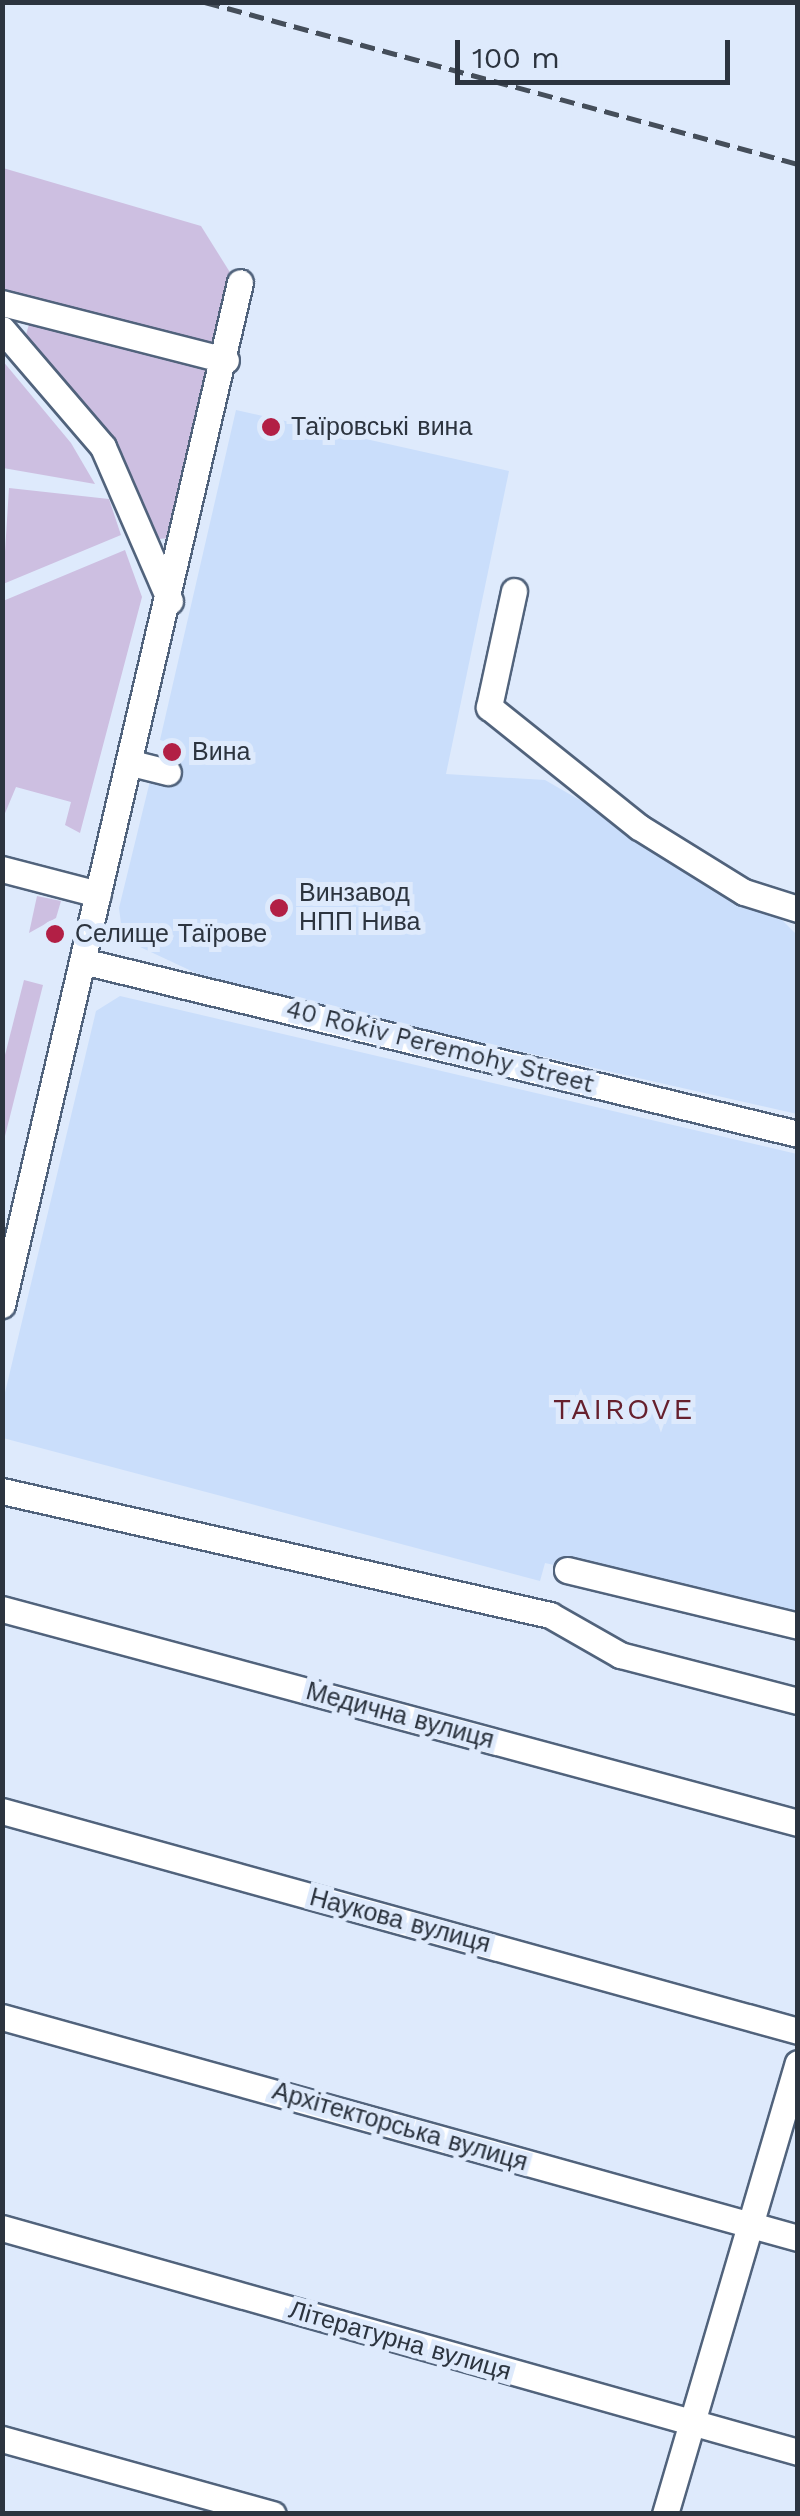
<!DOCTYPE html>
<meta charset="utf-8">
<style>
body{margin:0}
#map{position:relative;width:800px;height:2516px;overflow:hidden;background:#deeafc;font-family:"Work Sans",sans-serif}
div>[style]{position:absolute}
.built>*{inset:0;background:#cadefb}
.green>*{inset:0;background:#cdbfe1}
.roads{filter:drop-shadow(2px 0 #51637c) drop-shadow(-2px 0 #51637c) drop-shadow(0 2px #51637c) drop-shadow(0 -2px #51637c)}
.minor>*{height:25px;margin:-12.5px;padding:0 12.5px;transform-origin:12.5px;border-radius:12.5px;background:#fff}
.rail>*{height:5px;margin-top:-2.5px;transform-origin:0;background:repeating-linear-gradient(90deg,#454e5a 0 15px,transparent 0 23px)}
.dots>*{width:28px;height:28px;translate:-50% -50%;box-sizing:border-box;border:5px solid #deeafc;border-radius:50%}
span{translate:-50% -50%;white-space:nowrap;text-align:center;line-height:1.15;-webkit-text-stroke:10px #deeafc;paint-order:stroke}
.poi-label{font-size:25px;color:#2c343f}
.left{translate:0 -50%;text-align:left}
.street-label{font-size:25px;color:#2c343f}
.quarter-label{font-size:30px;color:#66202d;letter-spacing:2.5px}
.frame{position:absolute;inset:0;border:5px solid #2c343f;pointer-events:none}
.scale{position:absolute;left:455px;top:40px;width:275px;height:45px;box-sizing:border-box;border:5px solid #2c343f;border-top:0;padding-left:12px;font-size:30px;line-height:35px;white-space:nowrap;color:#2c343f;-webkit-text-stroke:8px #deeafc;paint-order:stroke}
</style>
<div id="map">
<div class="built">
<div style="clip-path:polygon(236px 410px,509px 471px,446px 774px,545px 780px,774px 912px,797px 935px,797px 1114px,215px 982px,123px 939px,119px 908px,150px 781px,173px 761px,170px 743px,160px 740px)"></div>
<div style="clip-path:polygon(120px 996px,797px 1154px,797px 1619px,545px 1563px,540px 1581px,3px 1438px,3px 1401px,96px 1011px)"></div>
</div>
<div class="green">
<div style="clip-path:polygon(3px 168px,201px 226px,231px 274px,214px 343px,3px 290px)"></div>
<div style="clip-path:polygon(30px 321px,205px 370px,211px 390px,169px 538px,159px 539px,93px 414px,25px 338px)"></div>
<div style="clip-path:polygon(2px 360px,71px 443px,95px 484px,3px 468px)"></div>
<div style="clip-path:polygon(9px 488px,109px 499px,121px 535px,3px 584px)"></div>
<div style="clip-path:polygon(125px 550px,142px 597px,80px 833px,65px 825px,71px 802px,16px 787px,3px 818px,3px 601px)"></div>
<div style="clip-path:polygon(37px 896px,61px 901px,56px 918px,29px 933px)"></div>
<div style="clip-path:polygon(24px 980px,43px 985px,3px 1144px,3px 1063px)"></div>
</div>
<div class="roads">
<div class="minor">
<div style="left:2px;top:303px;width:231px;rotate:14.3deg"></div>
<div style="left:2px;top:329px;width:155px;rotate:49.4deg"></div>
<div style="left:103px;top:447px;width:168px;rotate:66.5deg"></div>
<div style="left:514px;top:591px;width:119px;rotate:102.2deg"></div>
<div style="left:489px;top:707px;width:192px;rotate:38.7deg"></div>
<div style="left:639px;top:827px;width:123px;rotate:31.8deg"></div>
<div style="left:744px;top:892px;width:57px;rotate:17.5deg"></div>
<div style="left:131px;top:763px;width:38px;rotate:14deg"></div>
<div style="left:2px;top:869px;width:99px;rotate:14.6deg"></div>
<div style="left:82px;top:961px;width:737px;rotate:13.58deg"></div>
<div style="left:2px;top:1305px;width:1050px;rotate:-76.9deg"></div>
<div style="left:2px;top:1491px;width:562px;rotate:12.75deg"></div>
<div style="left:550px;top:1615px;width:81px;rotate:29.7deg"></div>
<div style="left:620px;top:1655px;width:184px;rotate:14.5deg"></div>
<div style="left:567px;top:1570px;width:238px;rotate:13.6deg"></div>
<div style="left:2px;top:1609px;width:824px;rotate:15.05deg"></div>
<div style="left:2px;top:1811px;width:826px;rotate:15.45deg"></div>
<div style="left:2px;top:2017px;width:826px;rotate:15.52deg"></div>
<div style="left:2px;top:2228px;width:827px;rotate:15.72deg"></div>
<div style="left:2px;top:2439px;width:281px;rotate:15.5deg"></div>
<div style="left:665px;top:2514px;width:470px;rotate:-73.6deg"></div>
</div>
</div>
<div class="rail">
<div style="left:205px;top:2px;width:615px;rotate:15.28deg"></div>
</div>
<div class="dots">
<div style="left:271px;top:427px;background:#b21f45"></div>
<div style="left:172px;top:752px;background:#b21f45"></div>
<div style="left:279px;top:908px;background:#b21f45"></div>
<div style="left:55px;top:934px;background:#b21f45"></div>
</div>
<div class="poi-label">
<span class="left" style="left:291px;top:427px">Таїровські вина</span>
<span class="left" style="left:192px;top:752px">Вина</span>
<span class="left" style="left:299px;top:908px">Винзавод<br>НПП Нива</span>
<span class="left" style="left:75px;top:934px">Селище Таїрове</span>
</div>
<div class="street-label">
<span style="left:440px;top:1047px;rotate:14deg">40 Rokiv Peremohy Street</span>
<span style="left:400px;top:1716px;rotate:15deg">Медична вулиця</span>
<span style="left:400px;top:1921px;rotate:15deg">Наукова вулиця</span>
<span style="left:400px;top:2127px;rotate:16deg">Архітекторська вулиця</span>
<span style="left:400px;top:2341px;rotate:16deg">Літературна вулиця</span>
</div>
<div class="quarter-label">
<span style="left:624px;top:1409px">TAIROVE</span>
</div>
<div class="frame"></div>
<div class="scale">100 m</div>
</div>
